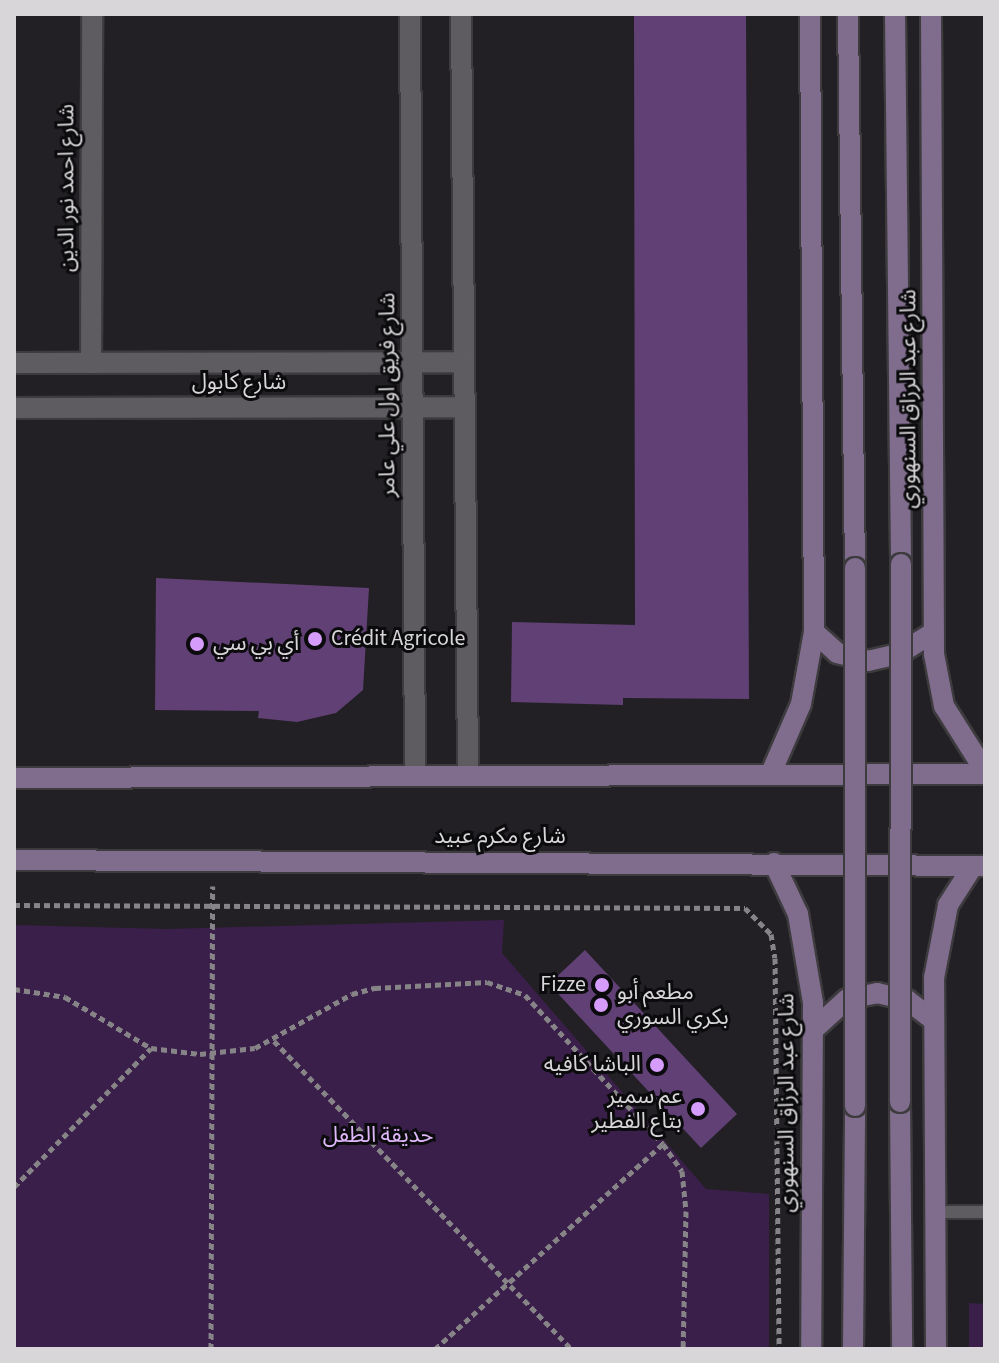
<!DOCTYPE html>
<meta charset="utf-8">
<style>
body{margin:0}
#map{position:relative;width:999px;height:1363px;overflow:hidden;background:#222024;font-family:"Source Sans 3","Noto Sans Arabic",sans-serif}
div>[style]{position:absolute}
.green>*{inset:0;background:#3a1f4a}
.building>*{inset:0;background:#604075}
.path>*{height:5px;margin-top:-2.5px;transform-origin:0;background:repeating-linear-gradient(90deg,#868487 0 6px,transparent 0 10px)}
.roads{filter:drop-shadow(2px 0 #3d3b3e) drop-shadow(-2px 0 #3d3b3e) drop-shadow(0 2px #3d3b3e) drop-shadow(0 -2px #3d3b3e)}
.lane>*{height:12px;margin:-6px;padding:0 6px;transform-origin:6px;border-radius:6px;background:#5f5c61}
.street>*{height:20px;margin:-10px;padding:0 10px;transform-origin:10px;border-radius:10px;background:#5f5c61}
.secondary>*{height:20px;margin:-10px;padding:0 10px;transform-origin:10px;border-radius:10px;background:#806d8d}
.bridges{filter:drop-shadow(2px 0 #3d3b3e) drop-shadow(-2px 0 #3d3b3e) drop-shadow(0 2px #3d3b3e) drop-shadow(0 -2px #3d3b3e)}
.secondary-bridge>*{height:20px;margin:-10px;padding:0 10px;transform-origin:10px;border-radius:10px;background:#806d8d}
.dots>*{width:22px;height:22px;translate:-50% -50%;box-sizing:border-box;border:4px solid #0b0a0c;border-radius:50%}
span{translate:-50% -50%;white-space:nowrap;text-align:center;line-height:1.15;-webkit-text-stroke:6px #0b0a0c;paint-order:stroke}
.street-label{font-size:22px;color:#d8d6d9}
.poi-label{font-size:22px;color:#d8d6d9}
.left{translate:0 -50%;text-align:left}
.right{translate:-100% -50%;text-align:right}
.park-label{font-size:22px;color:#deb7f9}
.frame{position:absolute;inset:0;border:16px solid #d8d6d9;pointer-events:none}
</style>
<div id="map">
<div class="green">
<div style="clip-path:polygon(504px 920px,502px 953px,706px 1189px,769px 1194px,769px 1349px,14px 1349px,14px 925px,167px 929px)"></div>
<div style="clip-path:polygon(969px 1303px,985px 1304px,985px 1349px,969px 1349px)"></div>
</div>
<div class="building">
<div style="clip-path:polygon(634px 14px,746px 14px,749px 699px,623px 698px,623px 705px,511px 702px,512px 622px,635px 625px)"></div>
<div style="clip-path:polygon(156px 578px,369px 588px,363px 690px,336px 713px,297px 722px,258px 718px,259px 711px,155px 710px)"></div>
<div style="clip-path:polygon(585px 950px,737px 1114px,701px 1148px,549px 984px)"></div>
</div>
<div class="path">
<div style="left:14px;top:905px;width:731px;rotate:0.24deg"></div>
<div style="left:745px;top:908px;width:37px;rotate:45deg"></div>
<div style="left:771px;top:934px;width:24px;rotate:81deg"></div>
<div style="left:775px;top:958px;width:391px;rotate:89.4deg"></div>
<div style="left:14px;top:989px;width:52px;rotate:8.9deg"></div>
<div style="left:65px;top:997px;width:100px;rotate:30.7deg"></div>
<div style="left:151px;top:1048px;width:49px;rotate:7deg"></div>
<div style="left:200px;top:1054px;width:55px;rotate:-6.2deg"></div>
<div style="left:255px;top:1048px;width:111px;rotate:-29.1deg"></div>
<div style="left:352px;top:994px;width:24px;rotate:-15deg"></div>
<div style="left:375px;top:988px;width:112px;rotate:-3.1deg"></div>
<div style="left:487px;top:982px;width:40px;rotate:18.9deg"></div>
<div style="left:525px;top:995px;width:203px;rotate:47.2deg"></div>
<div style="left:663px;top:1144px;width:33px;rotate:55deg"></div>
<div style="left:682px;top:1171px;width:40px;rotate:84.3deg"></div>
<div style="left:686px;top:1211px;width:138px;rotate:91.2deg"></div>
<div style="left:274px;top:1041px;width:428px;rotate:46deg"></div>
<div style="left:14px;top:1187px;width:195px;rotate:-45.4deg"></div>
<div style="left:211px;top:1349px;width:463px;rotate:-89.8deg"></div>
<div style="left:435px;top:1349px;width:307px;rotate:-42deg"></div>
</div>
<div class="roads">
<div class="lane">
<div style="left:935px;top:1212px;width:50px"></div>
</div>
<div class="street">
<div style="left:410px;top:14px;width:762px;rotate:89.62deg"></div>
<div style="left:461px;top:14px;width:762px;rotate:89.47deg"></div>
<div style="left:14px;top:363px;width:449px;rotate:-0.1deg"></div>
<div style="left:91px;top:363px;width:349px;rotate:-89.8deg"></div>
<div style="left:14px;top:408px;width:449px;rotate:-0.1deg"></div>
</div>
<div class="secondary">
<div style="left:848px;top:14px;width:554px;rotate:89.28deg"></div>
<div style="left:895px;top:14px;width:550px;rotate:89.37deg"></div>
<div style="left:931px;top:14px;width:640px;rotate:89.73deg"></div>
<div style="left:934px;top:654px;width:53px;rotate:79.1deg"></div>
<div style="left:944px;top:706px;width:77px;rotate:57.8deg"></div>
<div style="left:814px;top:632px;width:31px;rotate:42deg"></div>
<div style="left:837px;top:653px;width:32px;rotate:14deg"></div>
<div style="left:868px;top:661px;width:32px;rotate:-13deg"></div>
<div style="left:899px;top:654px;width:41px;rotate:-32.2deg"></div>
<div style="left:771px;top:773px;width:75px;rotate:-66.5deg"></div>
<div style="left:801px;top:704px;width:73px;rotate:-79.8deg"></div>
<div style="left:814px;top:632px;width:618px;rotate:-90.37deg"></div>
<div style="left:14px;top:778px;width:971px;rotate:-0.24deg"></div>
<div style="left:14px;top:860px;width:971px;rotate:0.35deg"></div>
<div style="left:774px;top:863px;width:56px;rotate:64.8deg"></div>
<div style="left:798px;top:914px;width:90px;rotate:80.4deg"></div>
<div style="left:813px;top:1003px;width:346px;rotate:90.3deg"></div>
<div style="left:812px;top:1031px;width:47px;rotate:-42.4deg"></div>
<div style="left:847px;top:999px;width:31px;rotate:-11deg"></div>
<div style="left:877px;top:993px;width:31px;rotate:13deg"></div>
<div style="left:907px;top:1000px;width:31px;rotate:37deg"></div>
<div style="left:900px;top:1102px;width:247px;rotate:89.5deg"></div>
<div style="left:853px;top:1349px;width:243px;rotate:-89.5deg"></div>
<div style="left:936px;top:1349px;width:371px;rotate:-90.3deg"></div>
<div style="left:934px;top:978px;width:74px;rotate:-79.1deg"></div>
<div style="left:948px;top:905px;width:46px;rotate:-57.3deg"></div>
</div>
</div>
<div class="bridges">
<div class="secondary-bridge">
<div style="left:900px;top:1102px;width:538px;rotate:-89.89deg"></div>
<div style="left:855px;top:1106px;width:538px;rotate:-90deg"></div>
</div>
</div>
<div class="dots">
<div style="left:315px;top:639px;background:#d59cfb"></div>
<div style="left:197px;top:644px;background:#d59cfb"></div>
<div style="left:602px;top:985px;background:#d59cfb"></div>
<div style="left:601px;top:1005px;background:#d59cfb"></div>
<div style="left:657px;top:1065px;background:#d59cfb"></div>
<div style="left:698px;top:1109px;background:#d59cfb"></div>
</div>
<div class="street-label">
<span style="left:67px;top:188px;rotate:-90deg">شارع احمد نور الدين</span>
<span style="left:239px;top:383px">شارع كابول</span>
<span style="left:388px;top:395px;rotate:-90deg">شارع فريق اول علي عامر</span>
<span style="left:909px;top:399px;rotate:-90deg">شارع عبد الرزاق السنهوري</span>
<span style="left:500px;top:837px">شارع مكرم عبيد</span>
<span style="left:787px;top:1103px;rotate:-90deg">شارع عبد الرزاق السنهوري</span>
</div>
<div class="poi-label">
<span class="left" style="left:331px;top:639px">Crédit Agricole</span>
<span class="left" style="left:213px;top:644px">أي بي سي</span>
<span class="right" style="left:586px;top:985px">Fizze</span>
<span class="left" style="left:617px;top:1005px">مطعم أبو<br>بكري السوري</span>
<span class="right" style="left:641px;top:1065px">الباشا كافيه</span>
<span class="right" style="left:682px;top:1109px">عم سمير<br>بتاع الفطير</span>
</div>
<div class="park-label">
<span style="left:378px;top:1136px">حديقة الطفل</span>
</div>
<div class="frame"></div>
</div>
